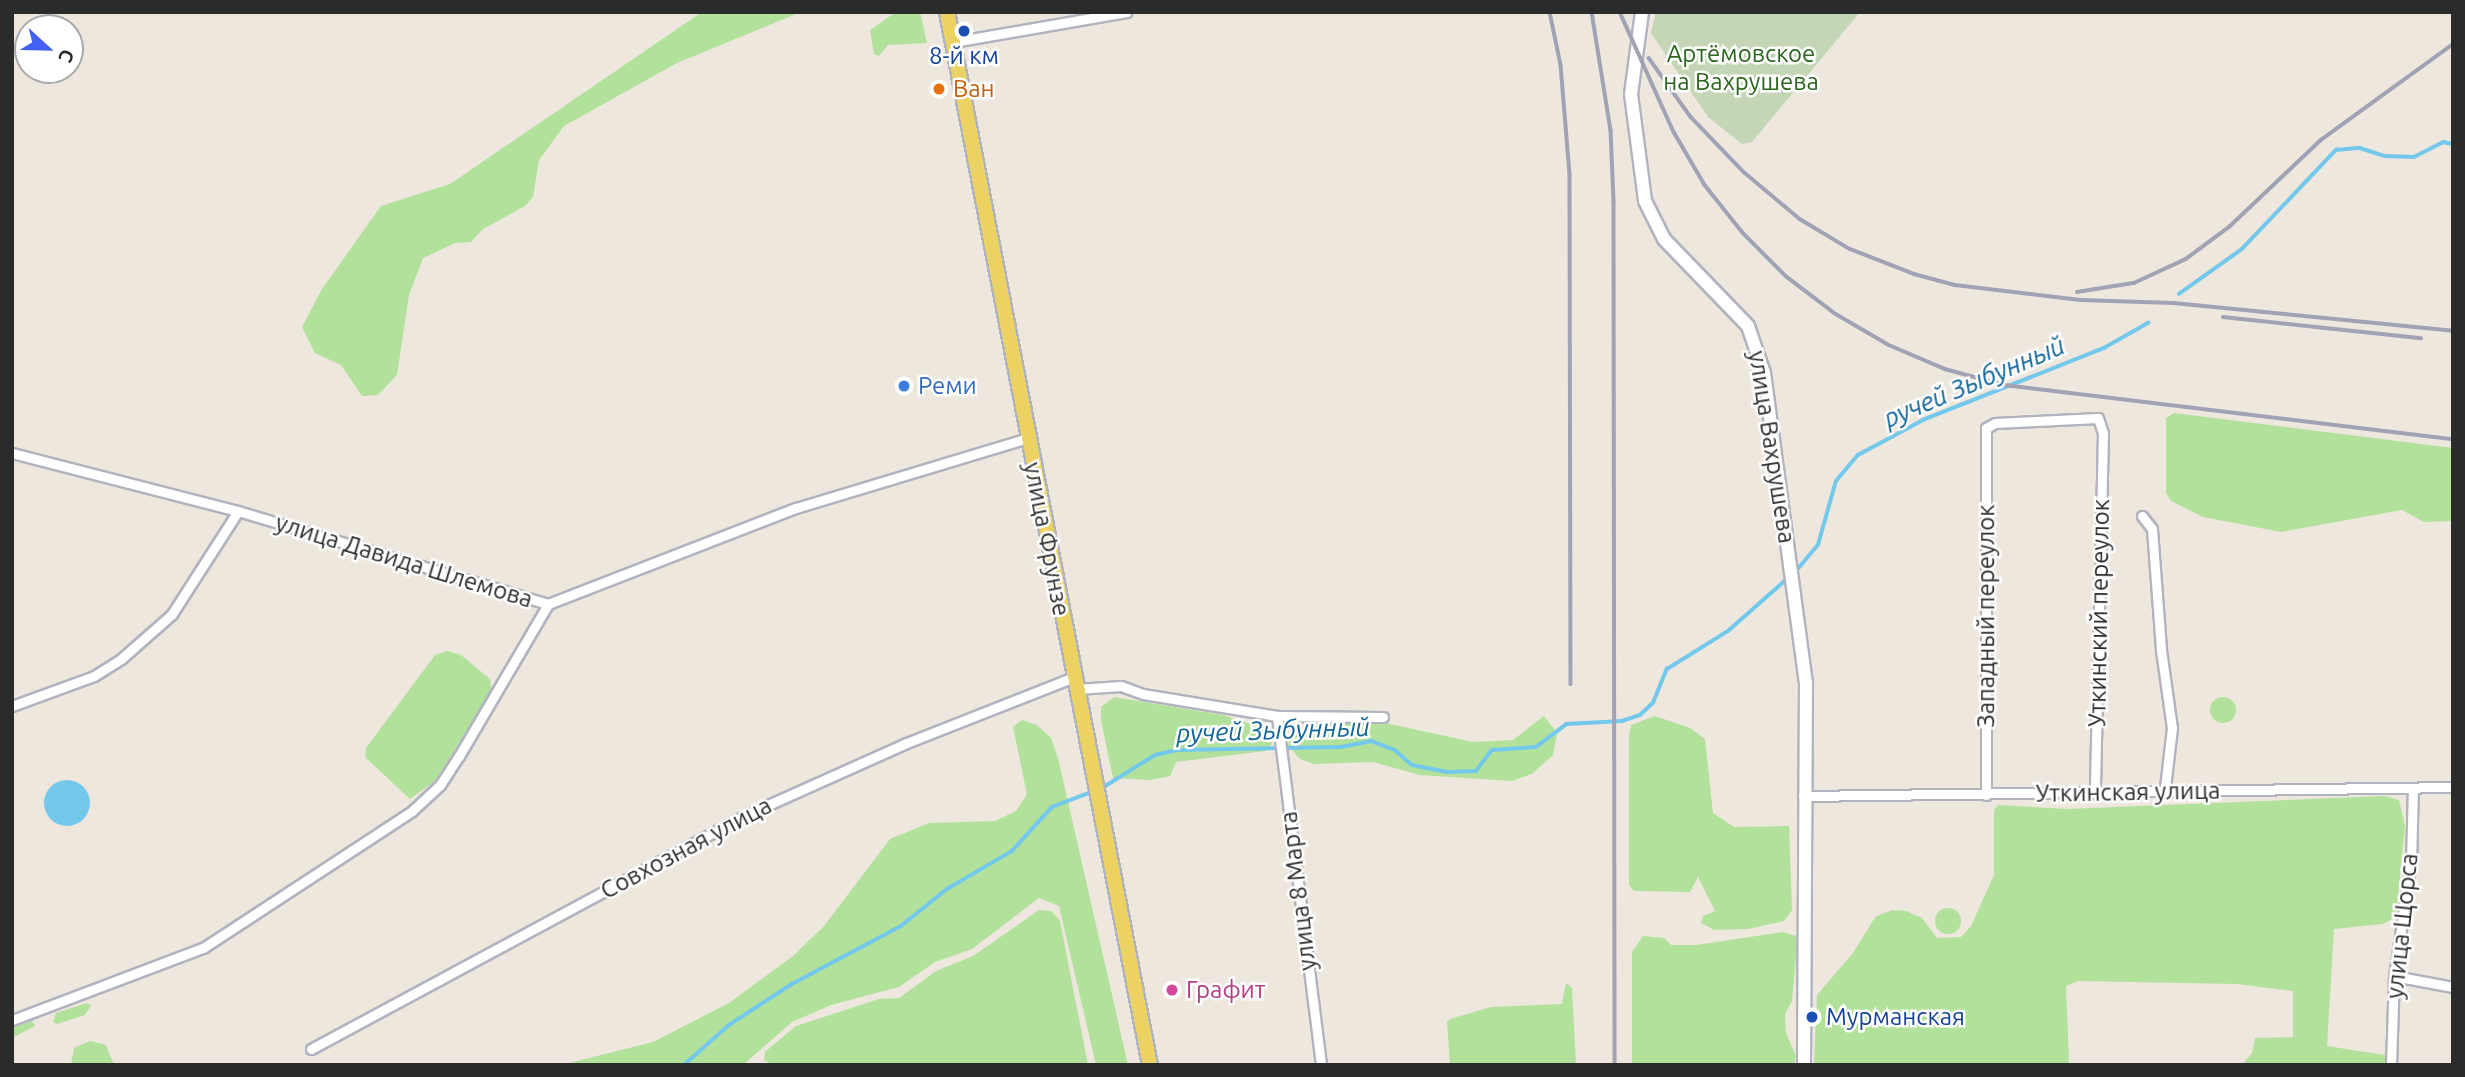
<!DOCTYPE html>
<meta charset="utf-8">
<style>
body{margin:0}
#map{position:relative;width:2465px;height:1077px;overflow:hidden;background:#ede7de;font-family:Ubuntu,sans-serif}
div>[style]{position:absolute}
.green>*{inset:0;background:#b2e19c}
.round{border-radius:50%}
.cemetery>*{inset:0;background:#c4d6b6}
.water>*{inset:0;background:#74c8eb}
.stream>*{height:3.5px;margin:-1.75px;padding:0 1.75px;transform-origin:1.75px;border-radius:1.75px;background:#74c8eb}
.roads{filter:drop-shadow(2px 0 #b1b4be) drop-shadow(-2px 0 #b1b4be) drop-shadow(0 2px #b1b4be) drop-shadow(0 -2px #b1b4be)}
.minor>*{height:9px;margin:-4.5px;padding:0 4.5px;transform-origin:4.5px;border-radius:4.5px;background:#fff}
.secondary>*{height:12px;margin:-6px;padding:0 6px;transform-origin:6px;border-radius:6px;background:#fff}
.primary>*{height:14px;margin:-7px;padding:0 7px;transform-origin:7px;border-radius:7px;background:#ecd163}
.rail>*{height:3.5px;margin:-1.75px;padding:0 1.75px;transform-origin:1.75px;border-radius:1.75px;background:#a1a3b5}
.dots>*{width:19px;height:19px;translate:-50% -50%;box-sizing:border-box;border:4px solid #fff;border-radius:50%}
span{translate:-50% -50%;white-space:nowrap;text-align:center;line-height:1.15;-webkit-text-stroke:5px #fff;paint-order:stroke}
.park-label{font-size:24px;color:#2a671d}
.transit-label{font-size:24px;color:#164399}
.left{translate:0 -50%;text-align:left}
.food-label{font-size:24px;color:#c56008}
.shop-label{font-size:24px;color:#366cbe}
.street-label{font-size:24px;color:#2b2b2b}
.hotel-label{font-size:24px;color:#b23c85}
.water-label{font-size:26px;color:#126699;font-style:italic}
.frame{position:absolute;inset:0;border:14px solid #2b2b2b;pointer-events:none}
.north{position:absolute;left:14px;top:14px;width:70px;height:70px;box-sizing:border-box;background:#fff;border:2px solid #aaa;border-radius:50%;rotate:112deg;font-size:19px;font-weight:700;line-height:28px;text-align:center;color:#2b2b2b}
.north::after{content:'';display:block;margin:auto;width:24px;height:32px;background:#435ff4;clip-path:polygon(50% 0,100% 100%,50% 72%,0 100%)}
</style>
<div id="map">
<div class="green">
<div style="clip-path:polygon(702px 12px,801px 12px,677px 63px,564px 126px,539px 160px,533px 197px,525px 206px,483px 229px,471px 242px,455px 243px,423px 258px,409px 295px,397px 375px,378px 395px,362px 396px,341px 365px,315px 353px,302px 327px,322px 289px,381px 206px,450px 184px)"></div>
<div style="clip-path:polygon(896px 12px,920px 12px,927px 43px,888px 45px,879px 56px,874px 54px,870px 30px)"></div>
<div style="clip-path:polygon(2174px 413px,2453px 448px,2453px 521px,2424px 522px,2402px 510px,2281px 532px,2203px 517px,2171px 501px,2166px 493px,2166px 418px)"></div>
<div style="clip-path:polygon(447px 651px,461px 655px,490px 679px,492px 692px,435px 781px,410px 799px,365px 757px,366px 748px,435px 655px)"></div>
<div style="clip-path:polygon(1114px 697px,1223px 715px,1266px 729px,1272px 744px,1265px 751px,1176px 762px,1170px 776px,1150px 780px,1113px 778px,1101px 720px,1101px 707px)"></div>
<div class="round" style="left:2210px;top:697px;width:26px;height:26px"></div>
<div style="clip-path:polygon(1544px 716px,1557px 733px,1553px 755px,1532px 774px,1512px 781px,1420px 775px,1373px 762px,1314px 764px,1300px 759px,1288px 745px,1292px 730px,1325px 723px,1385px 723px,1473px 742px,1513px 740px)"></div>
<div style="clip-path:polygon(1655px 716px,1690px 728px,1705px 739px,1713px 813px,1734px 827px,1789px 826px,1792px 910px,1784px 921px,1748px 929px,1714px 930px,1701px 923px,1703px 916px,1715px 911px,1698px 877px,1690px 892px,1634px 891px,1629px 885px,1629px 736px,1631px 725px)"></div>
<div style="clip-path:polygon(1022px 720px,1037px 725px,1051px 738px,1058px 758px,1128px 1065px,1096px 1065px,1059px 906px,1039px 898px,972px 949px,935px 962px,899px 987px,831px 1005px,792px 1022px,743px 1065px,561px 1065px,653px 1042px,729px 1003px,793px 956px,824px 926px,890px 839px,929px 823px,995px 821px,1016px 811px,1027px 794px,1013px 727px)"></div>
<div style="clip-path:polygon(2385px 796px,2399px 800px,2405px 826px,2396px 917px,2383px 924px,2334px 929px,2327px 1046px,2385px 1055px,2386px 1065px,2242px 1065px,2252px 1053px,2255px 1038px,2293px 1037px,2293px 991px,2237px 984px,2078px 981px,2066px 986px,2069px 1065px,1814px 1065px,1817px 995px,1853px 953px,1876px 916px,1893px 910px,1906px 911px,1922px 918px,1937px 938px,1961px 937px,1971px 926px,1994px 875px,1994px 810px,1998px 805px,2067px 809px)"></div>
<div class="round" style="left:1935px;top:908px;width:26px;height:26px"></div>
<div style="clip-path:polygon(1039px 910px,1051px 911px,1060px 921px,1088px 1065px,774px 1065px,764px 1060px,765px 1052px,796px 1026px,879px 999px,899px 998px,936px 971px,973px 956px)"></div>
<div style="clip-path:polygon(1783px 932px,1796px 936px,1797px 946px,1792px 1001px,1785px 1014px,1786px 1033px,1796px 1056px,1794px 1065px,1632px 1065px,1632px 952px,1643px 936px,1664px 938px,1671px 945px,1696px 945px)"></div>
<div style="clip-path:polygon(1566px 983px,1572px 988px,1576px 1065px,1450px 1065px,1447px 1022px,1450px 1019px,1491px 1007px,1562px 1004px)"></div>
<div style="clip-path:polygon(87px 1003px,91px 1006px,85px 1015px,57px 1024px,53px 1022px,56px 1013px)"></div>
<div style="clip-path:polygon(32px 1021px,35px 1026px,12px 1038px,12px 1028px)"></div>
<div style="clip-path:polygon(90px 1041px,106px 1045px,114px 1065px,71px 1065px,74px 1048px)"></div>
</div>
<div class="cemetery">
<div style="clip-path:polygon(1656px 12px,1860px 12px,1752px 142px,1742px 144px,1708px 117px,1651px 33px)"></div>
</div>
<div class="water">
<div class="round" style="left:44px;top:780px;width:46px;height:46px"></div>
</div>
<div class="stream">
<div style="left:2179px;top:294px;width:77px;rotate:-35.5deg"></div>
<div style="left:2242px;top:249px;width:137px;rotate:-46.5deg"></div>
<div style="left:2336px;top:150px;width:24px;rotate:-5deg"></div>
<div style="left:2360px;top:148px;width:26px;rotate:18deg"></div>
<div style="left:2385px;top:156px;width:29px;rotate:2deg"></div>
<div style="left:2414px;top:157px;width:33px;rotate:-27deg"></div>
<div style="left:2443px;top:142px;width:10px;rotate:11deg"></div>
<div style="left:1796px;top:571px;width:34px;rotate:-50deg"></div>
<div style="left:1818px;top:545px;width:66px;rotate:-74.3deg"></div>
<div style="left:1836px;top:481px;width:34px;rotate:-50deg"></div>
<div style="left:1858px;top:455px;width:74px;rotate:-28.3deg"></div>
<div style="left:1923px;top:420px;width:195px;rotate:-21.7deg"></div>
<div style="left:2104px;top:348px;width:51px;rotate:-29.6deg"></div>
<div style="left:1099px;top:790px;width:66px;rotate:-32deg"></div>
<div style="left:1155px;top:755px;width:22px;rotate:-13deg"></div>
<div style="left:1176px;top:750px;width:165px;rotate:-1deg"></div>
<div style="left:1341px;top:747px;width:31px;rotate:-11deg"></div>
<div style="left:1371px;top:741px;width:26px;rotate:21deg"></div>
<div style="left:1395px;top:750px;width:23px;rotate:41deg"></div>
<div style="left:1412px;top:765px;width:36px;rotate:11deg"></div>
<div style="left:1447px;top:772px;width:29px;rotate:-2deg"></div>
<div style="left:1476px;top:771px;width:26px;rotate:-53deg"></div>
<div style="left:1492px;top:750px;width:44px;rotate:-3.9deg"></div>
<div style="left:1536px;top:747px;width:38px;rotate:-37deg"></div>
<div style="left:1566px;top:724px;width:56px;rotate:-3.1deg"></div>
<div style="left:1622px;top:721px;width:19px;rotate:-18deg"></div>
<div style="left:1640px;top:715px;width:18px;rotate:-43deg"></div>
<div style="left:1653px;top:703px;width:37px;rotate:-68deg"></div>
<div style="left:1667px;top:669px;width:72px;rotate:-31.9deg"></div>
<div style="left:1728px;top:631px;width:79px;rotate:-41.4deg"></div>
<div style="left:684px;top:1065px;width:60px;rotate:-41.6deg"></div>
<div style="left:729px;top:1025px;width:75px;rotate:-33.1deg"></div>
<div style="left:792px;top:984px;width:123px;rotate:-28deg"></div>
<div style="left:901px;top:926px;width:59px;rotate:-38.8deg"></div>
<div style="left:947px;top:889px;width:75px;rotate:-30.3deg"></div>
<div style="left:1012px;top:851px;width:59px;rotate:-47.7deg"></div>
<div style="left:1052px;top:807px;width:43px;rotate:-20.6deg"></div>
</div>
<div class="roads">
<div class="minor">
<div style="left:953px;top:42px;width:176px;rotate:-9.8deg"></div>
<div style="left:12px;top:453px;width:233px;rotate:14.4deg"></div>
<div style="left:238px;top:511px;width:324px;rotate:16.7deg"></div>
<div style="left:548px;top:604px;width:266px;rotate:-21.2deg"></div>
<div style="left:796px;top:508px;width:242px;rotate:-16.8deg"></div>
<div style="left:2142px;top:516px;width:16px;rotate:52deg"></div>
<div style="left:2152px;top:529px;width:121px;rotate:85.7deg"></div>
<div style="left:2161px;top:650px;width:79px;rotate:82deg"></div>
<div style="left:2172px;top:728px;width:60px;rotate:96.7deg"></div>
<div style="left:1077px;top:689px;width:44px;rotate:-3.9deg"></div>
<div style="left:1121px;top:686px;width:23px;rotate:20deg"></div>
<div style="left:1143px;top:694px;width:136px;rotate:9.3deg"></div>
<div style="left:1277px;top:716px;width:106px;rotate:0.5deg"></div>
<div style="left:12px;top:706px;width:87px;rotate:-20.1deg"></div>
<div style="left:94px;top:676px;width:32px;rotate:-32deg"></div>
<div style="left:121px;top:659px;width:68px;rotate:-41.4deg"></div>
<div style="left:172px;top:614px;width:122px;rotate:-57.3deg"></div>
<div style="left:1277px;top:716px;width:352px;rotate:82.8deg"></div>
<div style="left:1986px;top:795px;width:367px;rotate:-90deg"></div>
<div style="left:1986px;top:428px;width:10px;rotate:-29deg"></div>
<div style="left:1995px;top:423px;width:103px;rotate:-2.8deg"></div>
<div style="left:2098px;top:418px;width:16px;rotate:72deg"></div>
<div style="left:2103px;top:433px;width:360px;rotate:91.3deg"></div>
<div style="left:1803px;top:796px;width:650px;rotate:-0.79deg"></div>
<div style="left:2394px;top:976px;width:60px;rotate:10.6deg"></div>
<div style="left:12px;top:1020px;width:204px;rotate:-20.7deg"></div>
<div style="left:203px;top:948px;width:250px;rotate:-33.2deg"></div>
<div style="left:412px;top:811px;width:38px;rotate:-43deg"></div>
<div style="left:440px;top:785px;width:35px;rotate:-57deg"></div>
<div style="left:459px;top:756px;width:176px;rotate:-59.6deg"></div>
<div style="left:311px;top:1049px;width:498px;rotate:-28.3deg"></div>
<div style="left:750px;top:813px;width:169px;rotate:-24.1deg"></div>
<div style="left:904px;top:744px;width:183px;rotate:-21.5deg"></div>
<div style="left:2391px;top:1065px;width:89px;rotate:-88.1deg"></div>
<div style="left:2394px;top:976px;width:115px;rotate:-81.5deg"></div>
<div style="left:2411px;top:862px;width:74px;rotate:-88.5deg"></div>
</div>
<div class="secondary">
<div style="left:1642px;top:12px;width:83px;rotate:97.6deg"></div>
<div style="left:1631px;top:94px;width:108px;rotate:82.5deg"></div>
<div style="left:1645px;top:201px;width:42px;rotate:63.4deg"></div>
<div style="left:1664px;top:239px;width:121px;rotate:46deg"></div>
<div style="left:1748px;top:326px;width:50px;rotate:71.2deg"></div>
<div style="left:1764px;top:373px;width:312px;rotate:82.3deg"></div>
<div style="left:1806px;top:682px;width:383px;rotate:90.3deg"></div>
</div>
<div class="primary">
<div style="left:947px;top:12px;width:1072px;rotate:79.09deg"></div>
</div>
</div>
<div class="rail">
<div style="left:1550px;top:12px;width:54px;rotate:78.3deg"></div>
<div style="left:1561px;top:65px;width:110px;rotate:85.3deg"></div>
<div style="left:1570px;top:175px;width:509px;rotate:89.89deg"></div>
<div style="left:1592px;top:12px;width:120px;rotate:80.9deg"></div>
<div style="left:1611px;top:130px;width:71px;rotate:87.6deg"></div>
<div style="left:1614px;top:201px;width:864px;rotate:89.93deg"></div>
<div style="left:1620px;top:12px;width:132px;rotate:65.8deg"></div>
<div style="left:1674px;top:132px;width:61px;rotate:59.7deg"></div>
<div style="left:1705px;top:185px;width:61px;rotate:51.6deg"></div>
<div style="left:1743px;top:233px;width:62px;rotate:45deg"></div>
<div style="left:1787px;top:277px;width:61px;rotate:37.1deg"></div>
<div style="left:1836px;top:314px;width:61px;rotate:30.3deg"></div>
<div style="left:1889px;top:345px;width:61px;rotate:23.2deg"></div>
<div style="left:1945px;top:369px;width:61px;rotate:15.2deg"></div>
<div style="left:2004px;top:385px;width:452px;rotate:6.9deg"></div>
<div style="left:1649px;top:58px;width:72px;rotate:54.6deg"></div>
<div style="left:1691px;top:117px;width:76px;rotate:46.1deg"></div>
<div style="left:1744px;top:172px;width:73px;rotate:40deg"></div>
<div style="left:1800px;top:219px;width:58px;rotate:31deg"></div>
<div style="left:1850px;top:249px;width:69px;rotate:21.3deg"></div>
<div style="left:1914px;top:274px;width:42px;rotate:15deg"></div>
<div style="left:1955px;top:285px;width:126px;rotate:6.8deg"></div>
<div style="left:2080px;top:300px;width:94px;rotate:1.8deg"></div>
<div style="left:2174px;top:303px;width:280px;rotate:5.7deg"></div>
<div style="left:2077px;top:292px;width:58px;rotate:-9deg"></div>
<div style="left:2134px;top:283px;width:57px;rotate:-24.8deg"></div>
<div style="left:2186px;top:259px;width:54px;rotate:-36.7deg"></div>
<div style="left:2229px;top:227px;width:127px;rotate:-43.4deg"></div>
<div style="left:2321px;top:140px;width:163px;rotate:-36deg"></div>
<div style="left:2223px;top:317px;width:199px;rotate:6.1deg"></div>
</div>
<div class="dots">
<div style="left:964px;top:31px;background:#1a4fb4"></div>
<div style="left:939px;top:89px;background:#e8710a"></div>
<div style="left:904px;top:386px;background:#3f7fe0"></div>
<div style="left:1172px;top:990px;background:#d1479c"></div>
<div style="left:1812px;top:1017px;background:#1a4fb4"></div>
</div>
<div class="park-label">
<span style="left:1741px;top:68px">Артёмовское<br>на Вахрушева</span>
</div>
<div class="transit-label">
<span style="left:964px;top:56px">8-й км</span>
<span class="left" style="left:1826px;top:1017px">Мурманская</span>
</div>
<div class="food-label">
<span class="left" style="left:953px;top:89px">Ван</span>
</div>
<div class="shop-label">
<span class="left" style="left:918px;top:386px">Реми</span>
</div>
<div class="street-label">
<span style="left:1772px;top:447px;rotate:81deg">улица Вахрушева</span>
<span style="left:1047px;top:539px;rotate:79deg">улица Фрунзе</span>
<span style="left:404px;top:561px;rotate:17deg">улица Давида Шлемова</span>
<span style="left:2099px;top:613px;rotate:-89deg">Уткинский переулок</span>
<span style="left:1986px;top:616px;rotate:-90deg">Западный переулок</span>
<span style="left:2128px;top:792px;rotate:-1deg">Уткинская улица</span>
<span style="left:686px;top:848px;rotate:-28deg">Совхозная улица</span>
<span style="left:1298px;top:891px;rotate:-97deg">улица 8 Марта</span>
<span style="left:2402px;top:926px;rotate:-84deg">улица Щорса</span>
</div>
<div class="hotel-label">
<span class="left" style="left:1186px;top:990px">Графит</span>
</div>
<div class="water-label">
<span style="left:1974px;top:382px;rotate:-23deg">ручей Зыбунный</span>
<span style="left:1273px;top:730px;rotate:-2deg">ручей Зыбунный</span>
</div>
<div class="frame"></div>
<div class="north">С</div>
</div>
